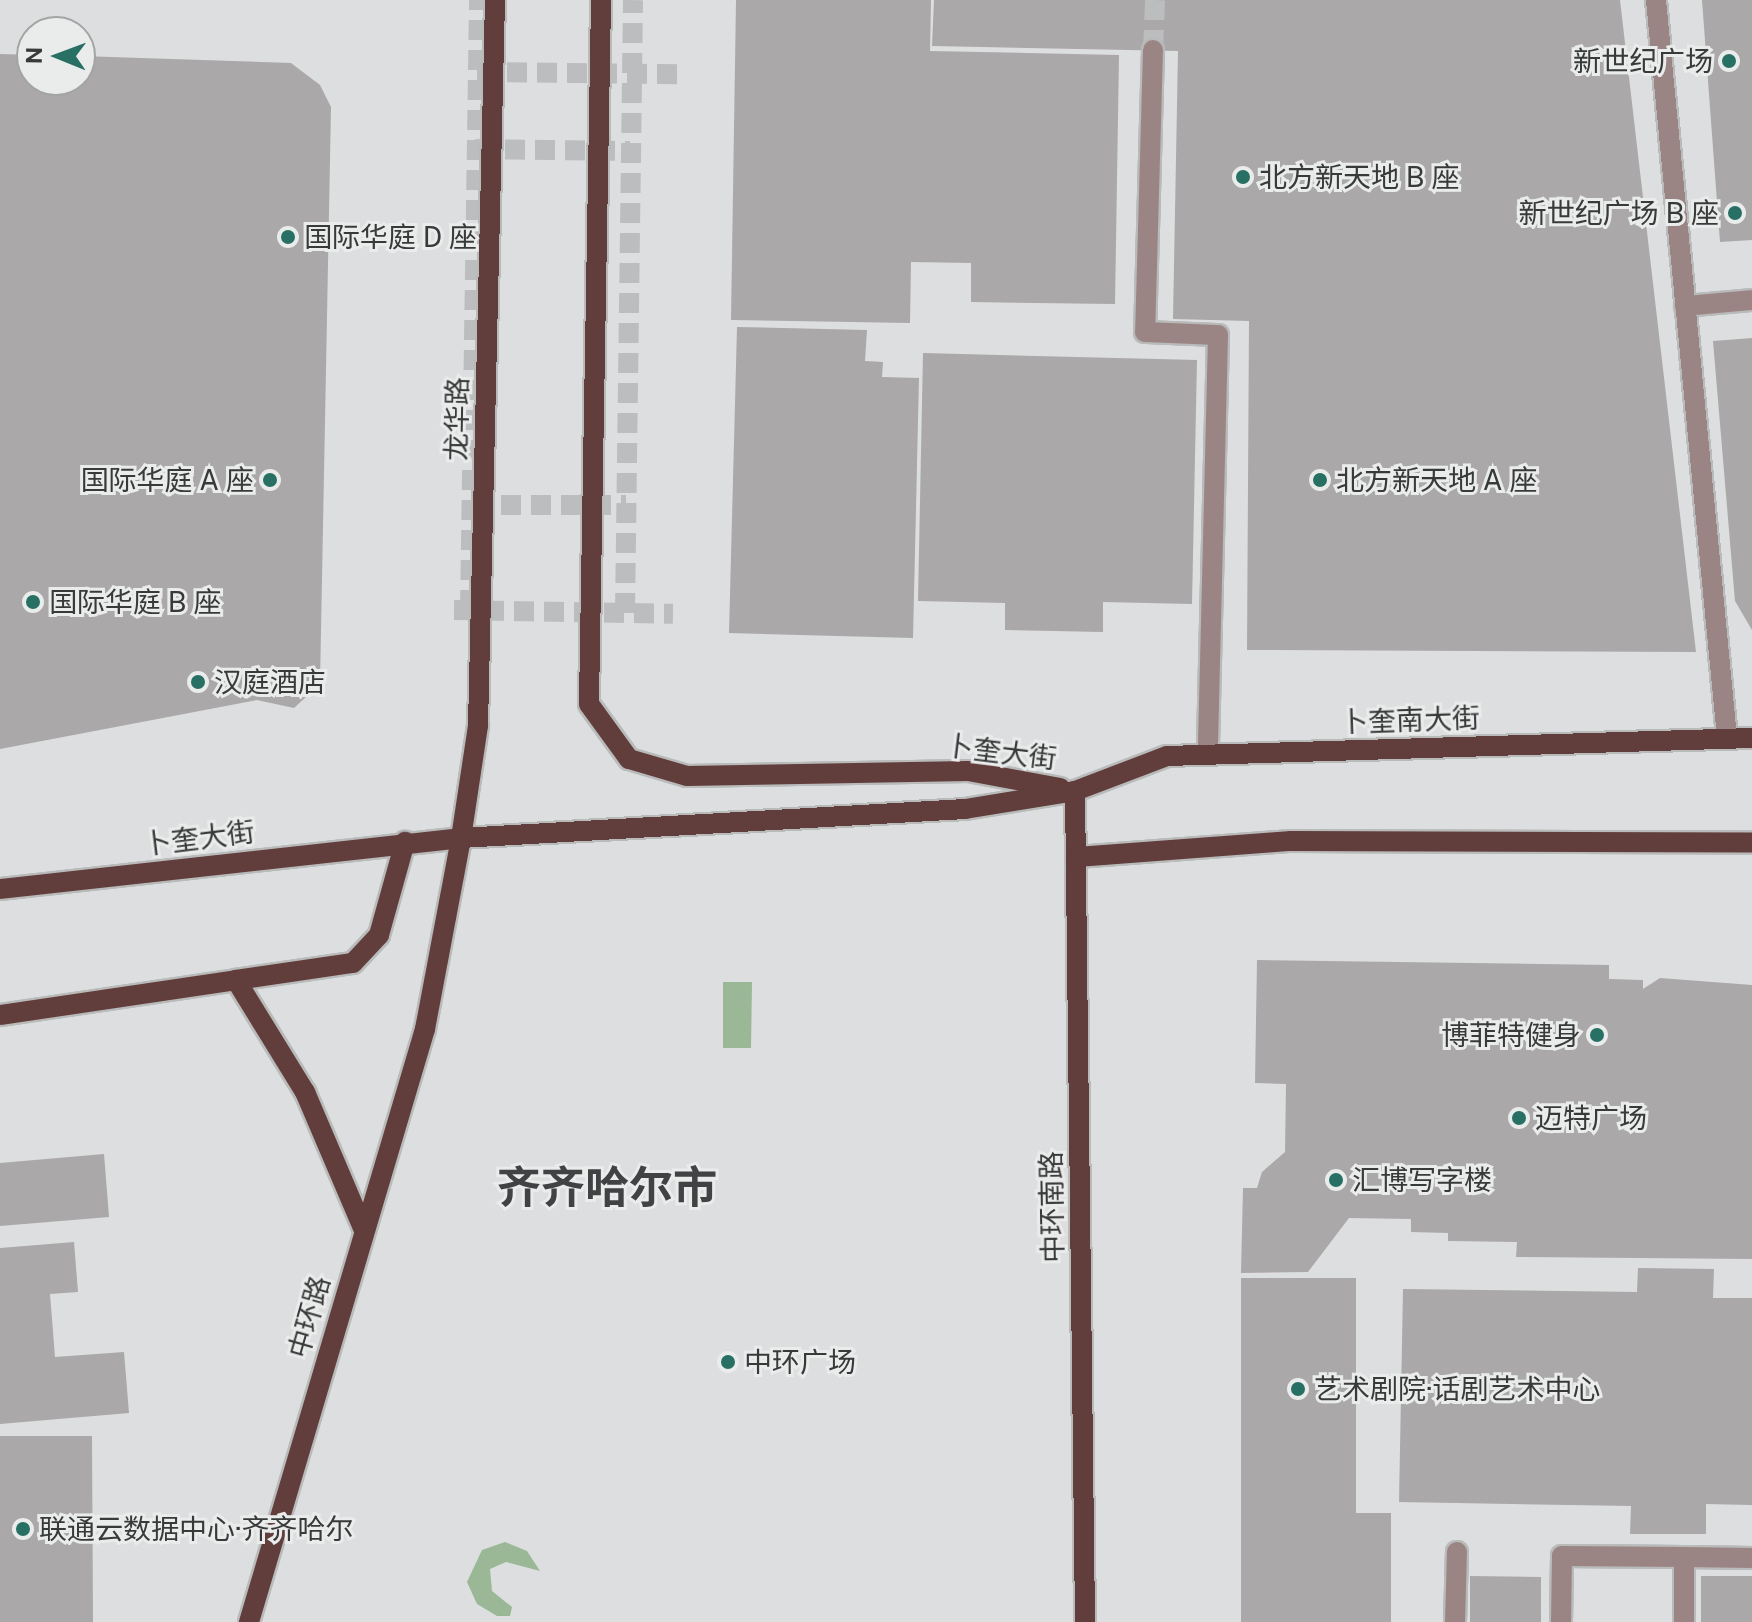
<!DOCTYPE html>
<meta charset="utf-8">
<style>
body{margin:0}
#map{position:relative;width:1752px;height:1622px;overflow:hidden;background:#dddedf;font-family:"Public Sans","Noto Sans SC",sans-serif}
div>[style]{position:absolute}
.green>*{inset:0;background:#9ab796}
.building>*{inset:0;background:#aaa8a8}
.minor-tunnel>*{height:20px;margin-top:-10px;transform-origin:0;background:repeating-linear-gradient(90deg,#bcbdbe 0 20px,transparent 0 30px)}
.roads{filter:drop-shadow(2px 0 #b9baba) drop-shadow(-2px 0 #b9baba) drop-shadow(0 2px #b9baba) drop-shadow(0 -2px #b9baba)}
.minor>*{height:20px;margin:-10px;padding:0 10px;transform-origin:10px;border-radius:10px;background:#9b8584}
.major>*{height:20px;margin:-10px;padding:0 10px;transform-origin:10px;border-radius:10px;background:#613d3b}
.dots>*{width:22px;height:22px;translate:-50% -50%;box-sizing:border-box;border:4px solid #eaecec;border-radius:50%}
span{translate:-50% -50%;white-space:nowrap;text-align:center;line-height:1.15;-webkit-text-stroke:6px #eaecec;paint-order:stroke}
.poi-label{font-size:28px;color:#383939}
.right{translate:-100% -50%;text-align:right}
.left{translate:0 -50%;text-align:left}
.street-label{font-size:28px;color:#383939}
.town-label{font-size:44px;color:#414243;font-weight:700}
.north{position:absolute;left:16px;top:16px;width:80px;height:80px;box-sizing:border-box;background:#eaecec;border:2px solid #a3a4a4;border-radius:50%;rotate:271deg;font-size:22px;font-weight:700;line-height:32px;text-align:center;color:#383939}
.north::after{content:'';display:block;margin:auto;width:28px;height:36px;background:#286f64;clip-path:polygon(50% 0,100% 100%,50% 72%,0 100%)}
</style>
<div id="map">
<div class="green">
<div style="clip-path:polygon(723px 982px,752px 982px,751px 1048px,723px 1048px)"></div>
<div style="clip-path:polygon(505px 1542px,527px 1551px,540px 1571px,506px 1562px,490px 1569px,492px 1591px,512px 1607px,510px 1616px,497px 1616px,477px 1604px,467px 1582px,482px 1550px)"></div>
</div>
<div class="building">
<div style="clip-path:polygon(736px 0,931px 0,930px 51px,1119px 55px,1115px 304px,971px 302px,971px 263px,911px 262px,910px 323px,731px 320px)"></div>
<div style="clip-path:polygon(934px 0,1620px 0,1696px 652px,1247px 650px,1249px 321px,1173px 319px,1178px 51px,932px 46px)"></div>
<div style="clip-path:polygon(1702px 0,1752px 0,1752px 240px,1720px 242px)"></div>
<div style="clip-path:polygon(0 54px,32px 55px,32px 80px,80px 80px,80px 56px,291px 63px,320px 85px,331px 107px,320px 684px,294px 708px,257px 700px,0 749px)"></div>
<div style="clip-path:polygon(737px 327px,867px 330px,865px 361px,883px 362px,882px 377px,919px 378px,913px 638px,729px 633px)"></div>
<div style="clip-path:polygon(1752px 338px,1752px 630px,1735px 601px,1713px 341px)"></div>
<div style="clip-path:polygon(923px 353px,1197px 360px,1192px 604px,1103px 602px,1103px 632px,1005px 630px,1005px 603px,918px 601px)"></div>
<div style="clip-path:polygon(1257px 960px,1609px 965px,1609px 979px,1643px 980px,1643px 989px,1660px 978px,1752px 985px,1752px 1259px,1516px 1257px,1517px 1242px,1448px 1241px,1448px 1233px,1411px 1232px,1411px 1219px,1349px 1218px,1308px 1272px,1241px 1273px,1243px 1188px,1257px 1188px,1262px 1172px,1285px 1152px,1286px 1084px,1255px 1083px)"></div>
<div style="clip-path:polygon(104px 1154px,109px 1217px,0 1226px,0 1163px)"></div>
<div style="clip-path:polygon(74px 1242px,78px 1292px,50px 1294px,55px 1357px,124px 1352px,129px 1413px,0 1424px,0 1248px)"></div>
<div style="clip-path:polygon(1638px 1268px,1714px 1269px,1713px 1298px,1752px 1298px,1752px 1505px,1706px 1504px,1706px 1534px,1630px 1534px,1631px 1506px,1399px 1502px,1403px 1289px,1637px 1292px)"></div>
<div style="clip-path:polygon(1241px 1278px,1356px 1278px,1356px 1513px,1391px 1513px,1391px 1622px,1241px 1622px)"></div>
<div style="clip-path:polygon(0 1436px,92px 1436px,93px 1622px,0 1622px)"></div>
<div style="clip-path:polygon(1470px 1576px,1541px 1577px,1541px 1622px,1470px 1622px)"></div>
<div style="clip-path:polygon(1701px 1576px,1752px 1576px,1752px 1622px,1701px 1622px)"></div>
</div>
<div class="minor-tunnel">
<div style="left:1153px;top:50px;width:50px;rotate:-87.7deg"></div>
<div style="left:477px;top:72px;width:203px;rotate:0.6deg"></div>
<div style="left:475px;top:149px;width:155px;rotate:0.7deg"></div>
<div style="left:471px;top:505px;width:155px"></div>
<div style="left:454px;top:610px;width:219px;rotate:1deg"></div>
<div style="left:470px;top:610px;width:610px;rotate:-89.15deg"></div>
<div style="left:625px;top:613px;width:613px;rotate:-89.25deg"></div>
</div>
<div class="roads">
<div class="minor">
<div style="left:1656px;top:0;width:741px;rotate:84.5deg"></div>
<div style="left:1153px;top:50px;width:282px;rotate:91.6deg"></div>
<div style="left:1145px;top:332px;width:73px;rotate:2.4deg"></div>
<div style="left:1218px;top:335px;width:420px;rotate:91.4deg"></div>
<div style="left:1685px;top:306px;width:67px;rotate:-5.1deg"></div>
<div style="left:1455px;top:1622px;width:70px;rotate:-88.4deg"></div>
<div style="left:1561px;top:1622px;width:66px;rotate:-89.1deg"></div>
<div style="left:1562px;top:1556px;width:122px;rotate:0.5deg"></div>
<div style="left:1684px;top:1622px;width:65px;rotate:-90deg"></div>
<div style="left:1684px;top:1557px;width:68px;rotate:0.8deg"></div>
</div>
<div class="major">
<div style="left:601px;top:0;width:704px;rotate:90.98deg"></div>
<div style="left:589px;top:704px;width:68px;rotate:54deg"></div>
<div style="left:629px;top:759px;width:60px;rotate:16.3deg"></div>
<div style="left:687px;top:776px;width:281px;rotate:-1deg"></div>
<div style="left:968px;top:771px;width:94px;rotate:10.5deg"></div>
<div style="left:1075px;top:791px;width:831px;rotate:89.31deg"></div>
<div style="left:1077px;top:857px;width:215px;rotate:-4.3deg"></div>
<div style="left:1291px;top:841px;width:461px;rotate:0.2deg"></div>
<div style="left:0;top:889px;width:464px;rotate:-6.3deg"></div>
<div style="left:461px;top:838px;width:113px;rotate:-81.4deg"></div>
<div style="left:478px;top:726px;width:726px;rotate:-88.66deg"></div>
<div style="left:236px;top:980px;width:118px;rotate:-8.3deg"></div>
<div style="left:353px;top:963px;width:38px;rotate:-47deg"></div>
<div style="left:379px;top:935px;width:97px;rotate:-74.4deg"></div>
<div style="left:0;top:1015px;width:239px;rotate:-8.4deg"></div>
<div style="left:236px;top:980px;width:132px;rotate:58.4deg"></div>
<div style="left:305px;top:1092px;width:150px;rotate:66.9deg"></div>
<div style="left:249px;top:1622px;width:619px;rotate:-73.47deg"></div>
<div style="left:425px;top:1029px;width:194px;rotate:-79.3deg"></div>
<div style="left:461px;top:838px;width:505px;rotate:-3.29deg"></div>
<div style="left:965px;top:809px;width:111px;rotate:-9.3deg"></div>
<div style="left:1075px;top:791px;width:98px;rotate:-20.8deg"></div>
<div style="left:1167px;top:756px;width:585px;rotate:-1.76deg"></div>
</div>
</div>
<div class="dots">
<div style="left:1729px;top:61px;background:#286f64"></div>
<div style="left:1243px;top:177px;background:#286f64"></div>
<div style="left:1735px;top:213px;background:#286f64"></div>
<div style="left:288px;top:237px;background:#286f64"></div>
<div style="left:270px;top:480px;background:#286f64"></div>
<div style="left:1320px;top:480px;background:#286f64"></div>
<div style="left:33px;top:602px;background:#286f64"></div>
<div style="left:198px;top:682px;background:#286f64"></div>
<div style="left:1597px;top:1035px;background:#286f64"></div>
<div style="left:1519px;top:1118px;background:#286f64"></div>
<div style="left:1336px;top:1180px;background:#286f64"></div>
<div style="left:728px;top:1362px;background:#286f64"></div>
<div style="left:1298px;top:1389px;background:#286f64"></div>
<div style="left:23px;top:1529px;background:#286f64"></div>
</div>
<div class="poi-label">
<span class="right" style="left:1713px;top:61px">新世纪广场</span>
<span class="left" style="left:1259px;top:177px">北方新天地 B 座</span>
<span class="right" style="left:1719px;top:213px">新世纪广场 B 座</span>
<span class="left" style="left:304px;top:237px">国际华庭 D 座</span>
<span class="right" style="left:254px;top:480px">国际华庭 A 座</span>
<span class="left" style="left:1336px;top:480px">北方新天地 A 座</span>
<span class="left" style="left:49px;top:602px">国际华庭 B 座</span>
<span class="left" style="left:214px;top:682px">汉庭酒店</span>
<span class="right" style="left:1581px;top:1035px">博菲特健身</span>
<span class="left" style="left:1535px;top:1118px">迈特广场</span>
<span class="left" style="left:1352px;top:1180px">汇博写字楼</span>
<span class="left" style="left:744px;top:1362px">中环广场</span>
<span class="left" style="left:1314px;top:1389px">艺术剧院·话剧艺术中心</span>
<span class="left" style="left:39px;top:1529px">联通云数据中心·齐齐哈尔</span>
</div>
<div class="street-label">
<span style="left:457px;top:419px;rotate:-89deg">龙华路</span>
<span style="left:1410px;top:720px;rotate:-2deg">卜奎南大街</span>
<span style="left:1001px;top:752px;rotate:7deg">卜奎大街</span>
<span style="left:199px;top:838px;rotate:-7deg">卜奎大街</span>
<span style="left:1052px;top:1207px;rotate:-91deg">中环南路</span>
<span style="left:309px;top:1317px;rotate:-74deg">中环路</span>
</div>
<div class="town-label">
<span style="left:607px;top:1187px">齐齐哈尔市</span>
</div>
<div class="north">N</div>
</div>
